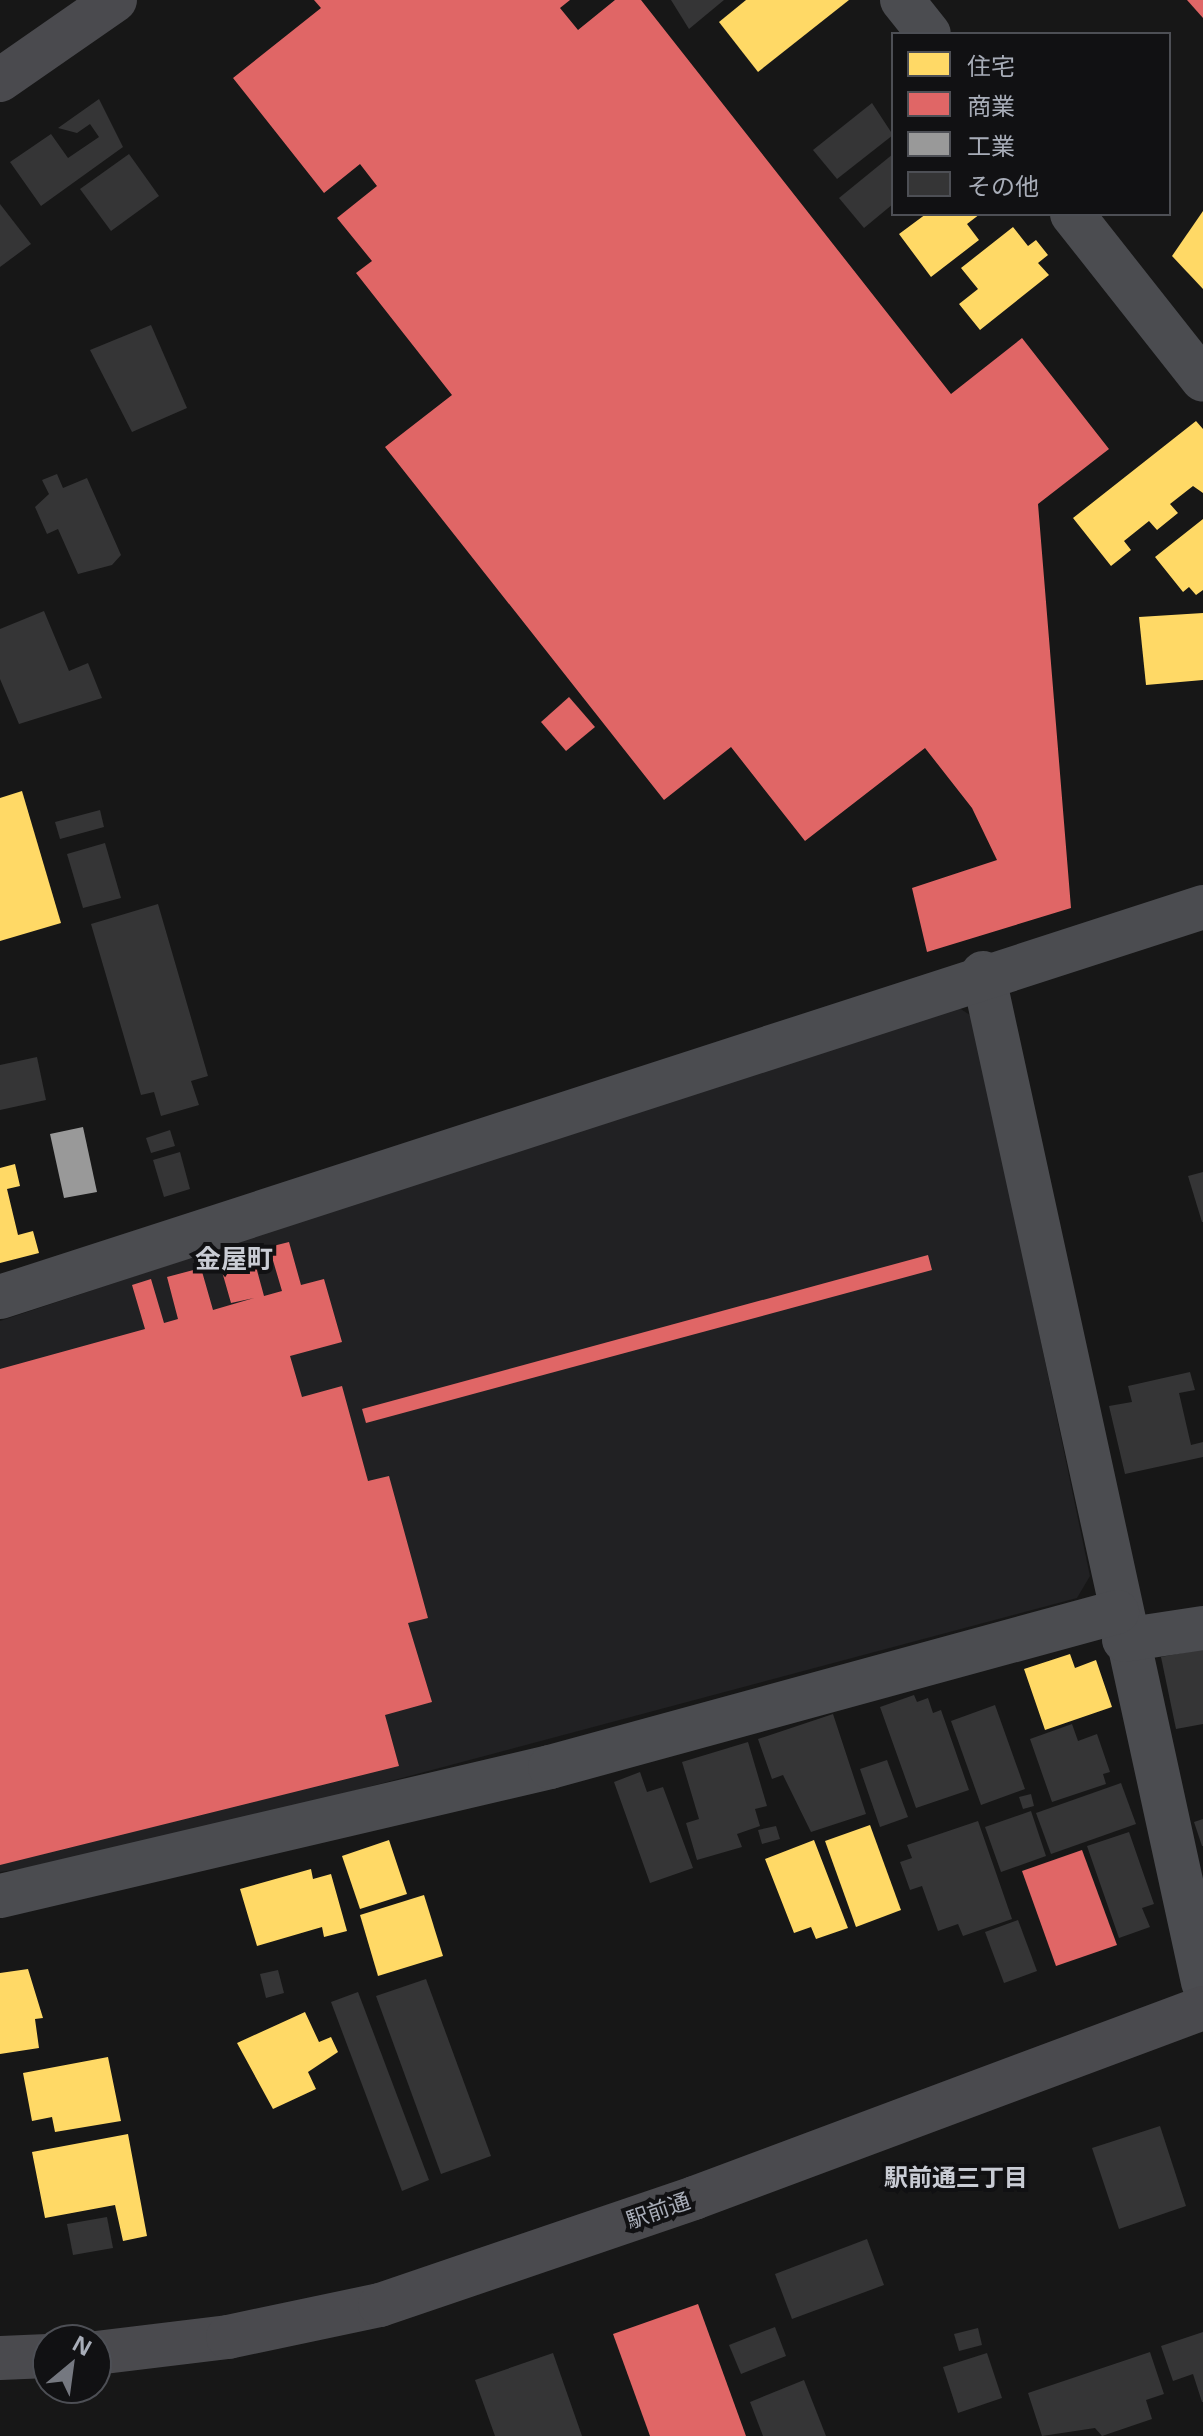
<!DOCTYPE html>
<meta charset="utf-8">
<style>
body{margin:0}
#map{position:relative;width:1203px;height:2436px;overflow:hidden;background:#171717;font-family:"Noto Sans","Noto Sans JP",sans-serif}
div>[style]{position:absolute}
.built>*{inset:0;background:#212123}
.homes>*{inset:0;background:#ffd966}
.shops>*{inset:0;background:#e06666}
.industry>*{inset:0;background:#999}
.building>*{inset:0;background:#353536}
.street>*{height:44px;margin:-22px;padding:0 22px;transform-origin:22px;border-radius:22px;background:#4b4c50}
.secondary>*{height:44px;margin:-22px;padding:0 22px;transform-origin:22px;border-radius:22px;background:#4a4a4e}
span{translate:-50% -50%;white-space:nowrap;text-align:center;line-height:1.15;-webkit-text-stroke:8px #111113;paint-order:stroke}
.street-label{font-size:22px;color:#a8adb8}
.neighbourhood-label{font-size:24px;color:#c9ccd4;font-weight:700}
.quarter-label{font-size:26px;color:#c9ccd4;font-weight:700}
.legend{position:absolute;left:891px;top:32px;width:280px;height:184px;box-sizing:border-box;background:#111113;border:2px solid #4d4f55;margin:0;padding:10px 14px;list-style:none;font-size:24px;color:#a8adb8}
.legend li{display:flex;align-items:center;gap:16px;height:40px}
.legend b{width:40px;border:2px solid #4d4f55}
.north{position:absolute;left:32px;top:2324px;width:80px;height:80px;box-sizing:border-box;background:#111113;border:2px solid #4d4f55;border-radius:50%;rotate:29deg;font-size:22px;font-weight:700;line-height:32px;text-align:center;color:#a8adb8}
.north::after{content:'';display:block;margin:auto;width:28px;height:36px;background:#757880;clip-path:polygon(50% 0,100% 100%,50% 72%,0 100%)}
</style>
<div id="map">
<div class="built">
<div style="clip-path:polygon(953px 1004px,973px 1017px,1090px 1576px,1077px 1598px,113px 1855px,0 1872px,0 1321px)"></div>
</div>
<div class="homes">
<div style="clip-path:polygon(746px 0,849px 0,758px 72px,719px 22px)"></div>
<div style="clip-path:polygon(1203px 211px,1203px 289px,1172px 256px)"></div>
<div style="clip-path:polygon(926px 214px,980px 214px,967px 224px,979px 240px,931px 277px,899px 234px)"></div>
<div style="clip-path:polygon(1013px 227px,1028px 246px,1036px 240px,1048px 255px,1038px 263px,1049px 275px,980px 330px,959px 304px,978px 289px,961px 268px)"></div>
<div style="clip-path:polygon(1196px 421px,1203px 429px,1203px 493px,1193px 486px,1170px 504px,1178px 513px,1157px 530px,1149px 521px,1124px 541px,1131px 550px,1111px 566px,1073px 518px)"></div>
<div style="clip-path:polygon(1203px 519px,1203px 590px,1196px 595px,1189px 587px,1183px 592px,1155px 557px)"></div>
<div style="clip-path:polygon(1203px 613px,1203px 680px,1146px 685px,1139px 617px)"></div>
<div style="clip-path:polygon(22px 791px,61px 923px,0 941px,0 798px)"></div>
<div style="clip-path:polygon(15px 1164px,20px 1186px,7px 1189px,18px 1235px,33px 1231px,39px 1253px,0 1263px,0 1168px)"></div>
<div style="clip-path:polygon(1070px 1654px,1075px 1668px,1096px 1660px,1112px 1707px,1045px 1730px,1024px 1669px)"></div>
<div style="clip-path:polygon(870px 1825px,901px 1910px,856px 1927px,825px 1841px)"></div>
<div style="clip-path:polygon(389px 1840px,407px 1894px,360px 1909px,342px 1856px)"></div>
<div style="clip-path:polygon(814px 1840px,848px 1928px,816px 1939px,811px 1927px,794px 1933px,765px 1859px)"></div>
<div style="clip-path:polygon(311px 1869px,313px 1879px,331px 1874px,347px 1931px,324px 1937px,322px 1927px,257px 1946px,240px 1889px)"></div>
<div style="clip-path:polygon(424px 1895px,443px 1956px,378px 1976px,360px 1915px)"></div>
<div style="clip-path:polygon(28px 1969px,43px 2018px,35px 2019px,39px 2048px,0 2054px,0 1973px)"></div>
<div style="clip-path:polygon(305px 2012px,319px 2042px,331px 2037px,338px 2052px,308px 2072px,316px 2089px,273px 2109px,237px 2043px)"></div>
<div style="clip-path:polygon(108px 2057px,121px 2121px,55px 2132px,52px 2117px,32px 2121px,23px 2073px)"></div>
<div style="clip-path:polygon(128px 2134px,147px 2236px,123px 2241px,115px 2205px,45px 2218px,32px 2152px)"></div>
</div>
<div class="shops">
<div style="clip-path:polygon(314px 0,570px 0,560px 8px,578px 30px,615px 0,641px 0,951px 394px,1022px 338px,1109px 449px,1038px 504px,1071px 908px,927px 952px,912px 888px,997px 860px,972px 808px,925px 748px,805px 841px,731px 747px,664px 800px,385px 447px,452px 395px,356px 273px,372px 261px,337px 218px,377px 186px,360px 164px,324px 193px,233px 78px,321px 8px)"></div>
<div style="clip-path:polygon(1187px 0,1203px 0,1203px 18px)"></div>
<div style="clip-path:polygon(569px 697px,595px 727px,566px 751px,541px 722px)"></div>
<div style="clip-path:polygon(289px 1242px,301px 1285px,324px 1279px,342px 1342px,290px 1356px,302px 1397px,342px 1386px,368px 1481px,389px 1476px,428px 1618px,408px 1623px,432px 1702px,385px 1715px,399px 1766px,0 1865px,0 1369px,145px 1329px,132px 1285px,151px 1279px,164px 1323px,178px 1319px,167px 1277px,201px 1268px,213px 1310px,254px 1298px,231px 1303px,219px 1261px,252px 1252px,264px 1296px,282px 1291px,269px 1247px)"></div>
<div style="clip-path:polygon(928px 1255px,932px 1270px,366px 1423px,362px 1409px)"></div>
<div style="clip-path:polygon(1082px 1850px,1117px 1945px,1056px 1966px,1022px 1871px)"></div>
<div style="clip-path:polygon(698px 2304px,746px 2436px,650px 2436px,613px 2334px)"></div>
</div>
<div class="industry">
<div style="clip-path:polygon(83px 1127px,97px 1192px,64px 1198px,50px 1134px)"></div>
</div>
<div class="building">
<div style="clip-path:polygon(671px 0,724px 0,689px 29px)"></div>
<div style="clip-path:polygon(99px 99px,123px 147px,41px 206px,10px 162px,51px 134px,68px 158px,99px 137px,90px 124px,77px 133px,58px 128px)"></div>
<div style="clip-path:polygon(872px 103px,893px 135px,837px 179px,813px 150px)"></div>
<div style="clip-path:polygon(129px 154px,159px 196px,111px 231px,80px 189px)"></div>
<div style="clip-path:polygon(893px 154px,893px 204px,864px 228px,839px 198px)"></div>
<div style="clip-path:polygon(0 204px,31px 244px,0 267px)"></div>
<div style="clip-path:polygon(151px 325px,187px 408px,132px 432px,90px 350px)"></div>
<div style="clip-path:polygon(57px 474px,63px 488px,87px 478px,121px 555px,112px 565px,78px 574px,58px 529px,47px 534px,35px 507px,49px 494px,42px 480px)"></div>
<div style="clip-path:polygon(44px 611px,69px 671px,88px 663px,102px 698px,19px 724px,0 679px,0 629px)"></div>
<div style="clip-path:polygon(100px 810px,104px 827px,60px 839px,55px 822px)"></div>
<div style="clip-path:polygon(105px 843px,121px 898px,83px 908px,67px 854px)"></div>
<div style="clip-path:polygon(158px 904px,208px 1076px,191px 1081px,199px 1105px,161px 1116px,154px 1092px,141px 1095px,91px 924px)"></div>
<div style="clip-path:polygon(37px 1057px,46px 1100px,0 1110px,0 1065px)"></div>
<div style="clip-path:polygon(170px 1130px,175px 1146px,151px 1153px,146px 1138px)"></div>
<div style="clip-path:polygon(180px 1152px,190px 1189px,164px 1197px,153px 1160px)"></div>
<div style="clip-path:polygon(1203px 1172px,1203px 1222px,1202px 1222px,1188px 1176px)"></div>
<div style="clip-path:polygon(1190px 1372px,1195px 1390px,1179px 1393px,1191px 1445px,1203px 1442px,1203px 1457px,1125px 1474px,1109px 1406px,1132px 1402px,1128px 1386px)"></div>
<div style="clip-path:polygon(1203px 1649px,1203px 1724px,1176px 1729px,1161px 1657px)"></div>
<div style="clip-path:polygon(914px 1695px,917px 1702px,928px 1698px,933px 1713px,941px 1710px,969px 1790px,916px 1808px,880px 1707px)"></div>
<div style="clip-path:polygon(995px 1705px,1025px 1789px,981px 1805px,951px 1721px)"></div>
<div style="clip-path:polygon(833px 1714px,866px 1814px,811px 1832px,783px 1775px,772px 1779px,758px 1739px)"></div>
<div style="clip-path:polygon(1072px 1724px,1078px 1741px,1097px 1734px,1110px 1772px,1103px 1774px,1106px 1784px,1052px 1802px,1030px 1739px)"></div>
<div style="clip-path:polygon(748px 1742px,767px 1806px,755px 1809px,760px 1826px,737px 1834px,742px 1847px,697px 1860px,686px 1823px,699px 1819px,682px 1762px)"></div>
<div style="clip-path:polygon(887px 1760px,908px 1817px,880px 1827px,860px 1769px)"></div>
<div style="clip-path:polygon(640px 1772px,647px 1792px,663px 1787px,693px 1868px,650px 1883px,614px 1782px)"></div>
<div style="clip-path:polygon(1121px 1783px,1136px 1824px,1051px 1854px,1036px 1813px)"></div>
<div style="clip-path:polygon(1031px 1794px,1034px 1806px,1023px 1809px,1019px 1797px)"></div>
<div style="clip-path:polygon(1031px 1811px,1046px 1856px,1001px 1872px,985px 1827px)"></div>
<div style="clip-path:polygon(1203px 1819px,1203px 1846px,1202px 1846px,1194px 1822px)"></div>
<div style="clip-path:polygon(978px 1821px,1012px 1919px,963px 1936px,958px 1924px,938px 1931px,922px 1886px,910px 1890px,900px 1862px,912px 1858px,907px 1845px)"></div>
<div style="clip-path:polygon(776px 1826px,780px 1839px,762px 1844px,758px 1830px)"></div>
<div style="clip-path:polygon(1129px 1832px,1154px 1904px,1142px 1908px,1150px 1927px,1119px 1938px,1087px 1846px)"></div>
<div style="clip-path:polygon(1018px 1920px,1037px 1971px,1004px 1983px,985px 1932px)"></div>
<div style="clip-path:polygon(278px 1970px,284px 1993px,266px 1998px,260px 1974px)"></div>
<div style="clip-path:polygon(426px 1979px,491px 2156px,441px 2174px,376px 1996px)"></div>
<div style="clip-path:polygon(358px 1992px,429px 2180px,402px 2191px,331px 2002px)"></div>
<div style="clip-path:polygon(1160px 2126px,1186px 2206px,1119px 2229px,1092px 2148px)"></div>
<div style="clip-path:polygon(107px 2217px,113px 2248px,73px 2255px,67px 2224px)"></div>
<div style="clip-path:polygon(867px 2239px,884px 2285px,792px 2319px,775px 2274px)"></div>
<div style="clip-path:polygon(775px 2327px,786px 2356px,741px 2374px,729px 2345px)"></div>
<div style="clip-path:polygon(978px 2328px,982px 2345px,959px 2351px,954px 2334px)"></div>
<div style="clip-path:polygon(1203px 2332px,1203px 2402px,1202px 2402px,1193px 2374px,1173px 2381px,1161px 2346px)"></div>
<div style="clip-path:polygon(1150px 2352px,1164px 2394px,1146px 2400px,1152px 2419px,1102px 2436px,1095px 2428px,1042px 2436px,1028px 2393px)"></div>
<div style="clip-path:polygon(553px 2353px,582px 2436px,495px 2436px,475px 2380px)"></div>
<div style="clip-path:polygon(987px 2353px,1002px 2398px,958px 2413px,943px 2367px)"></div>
<div style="clip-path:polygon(804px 2380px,826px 2436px,763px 2436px,750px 2402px)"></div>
</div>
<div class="street">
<div style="left:902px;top:0;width:43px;rotate:51.5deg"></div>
<div style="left:1072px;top:214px;width:211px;rotate:51.7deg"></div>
<div style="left:983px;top:973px;width:1033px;rotate:77.7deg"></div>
<div style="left:0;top:1297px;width:1265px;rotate:-17.96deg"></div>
<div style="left:1124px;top:1640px;width:80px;rotate:-8.6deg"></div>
<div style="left:0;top:1896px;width:565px;rotate:-13.2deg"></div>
<div style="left:550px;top:1767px;width:588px;rotate:-15.29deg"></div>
</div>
<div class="secondary">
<div style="left:0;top:80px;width:140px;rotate:-34.8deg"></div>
<div style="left:96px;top:2353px;width:133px;rotate:-6.9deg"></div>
<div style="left:228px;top:2337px;width:155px;rotate:-11.9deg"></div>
<div style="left:380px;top:2305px;width:332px;rotate:-18.8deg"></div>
<div style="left:694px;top:2198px;width:543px;rotate:-20.47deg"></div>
<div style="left:0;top:2358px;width:48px;rotate:-2.4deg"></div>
</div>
<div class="street-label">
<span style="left:658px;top:2210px;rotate:-19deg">駅前通</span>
</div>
<div class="neighbourhood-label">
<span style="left:956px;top:2177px">駅前通三丁目</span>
</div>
<div class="quarter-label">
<span style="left:234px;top:1259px">金屋町</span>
</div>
<ul class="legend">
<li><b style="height:22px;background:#ffd966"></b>住宅</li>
<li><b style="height:22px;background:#e06666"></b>商業</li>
<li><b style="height:22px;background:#999"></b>工業</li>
<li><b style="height:22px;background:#353536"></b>その他</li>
</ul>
<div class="north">N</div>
</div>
